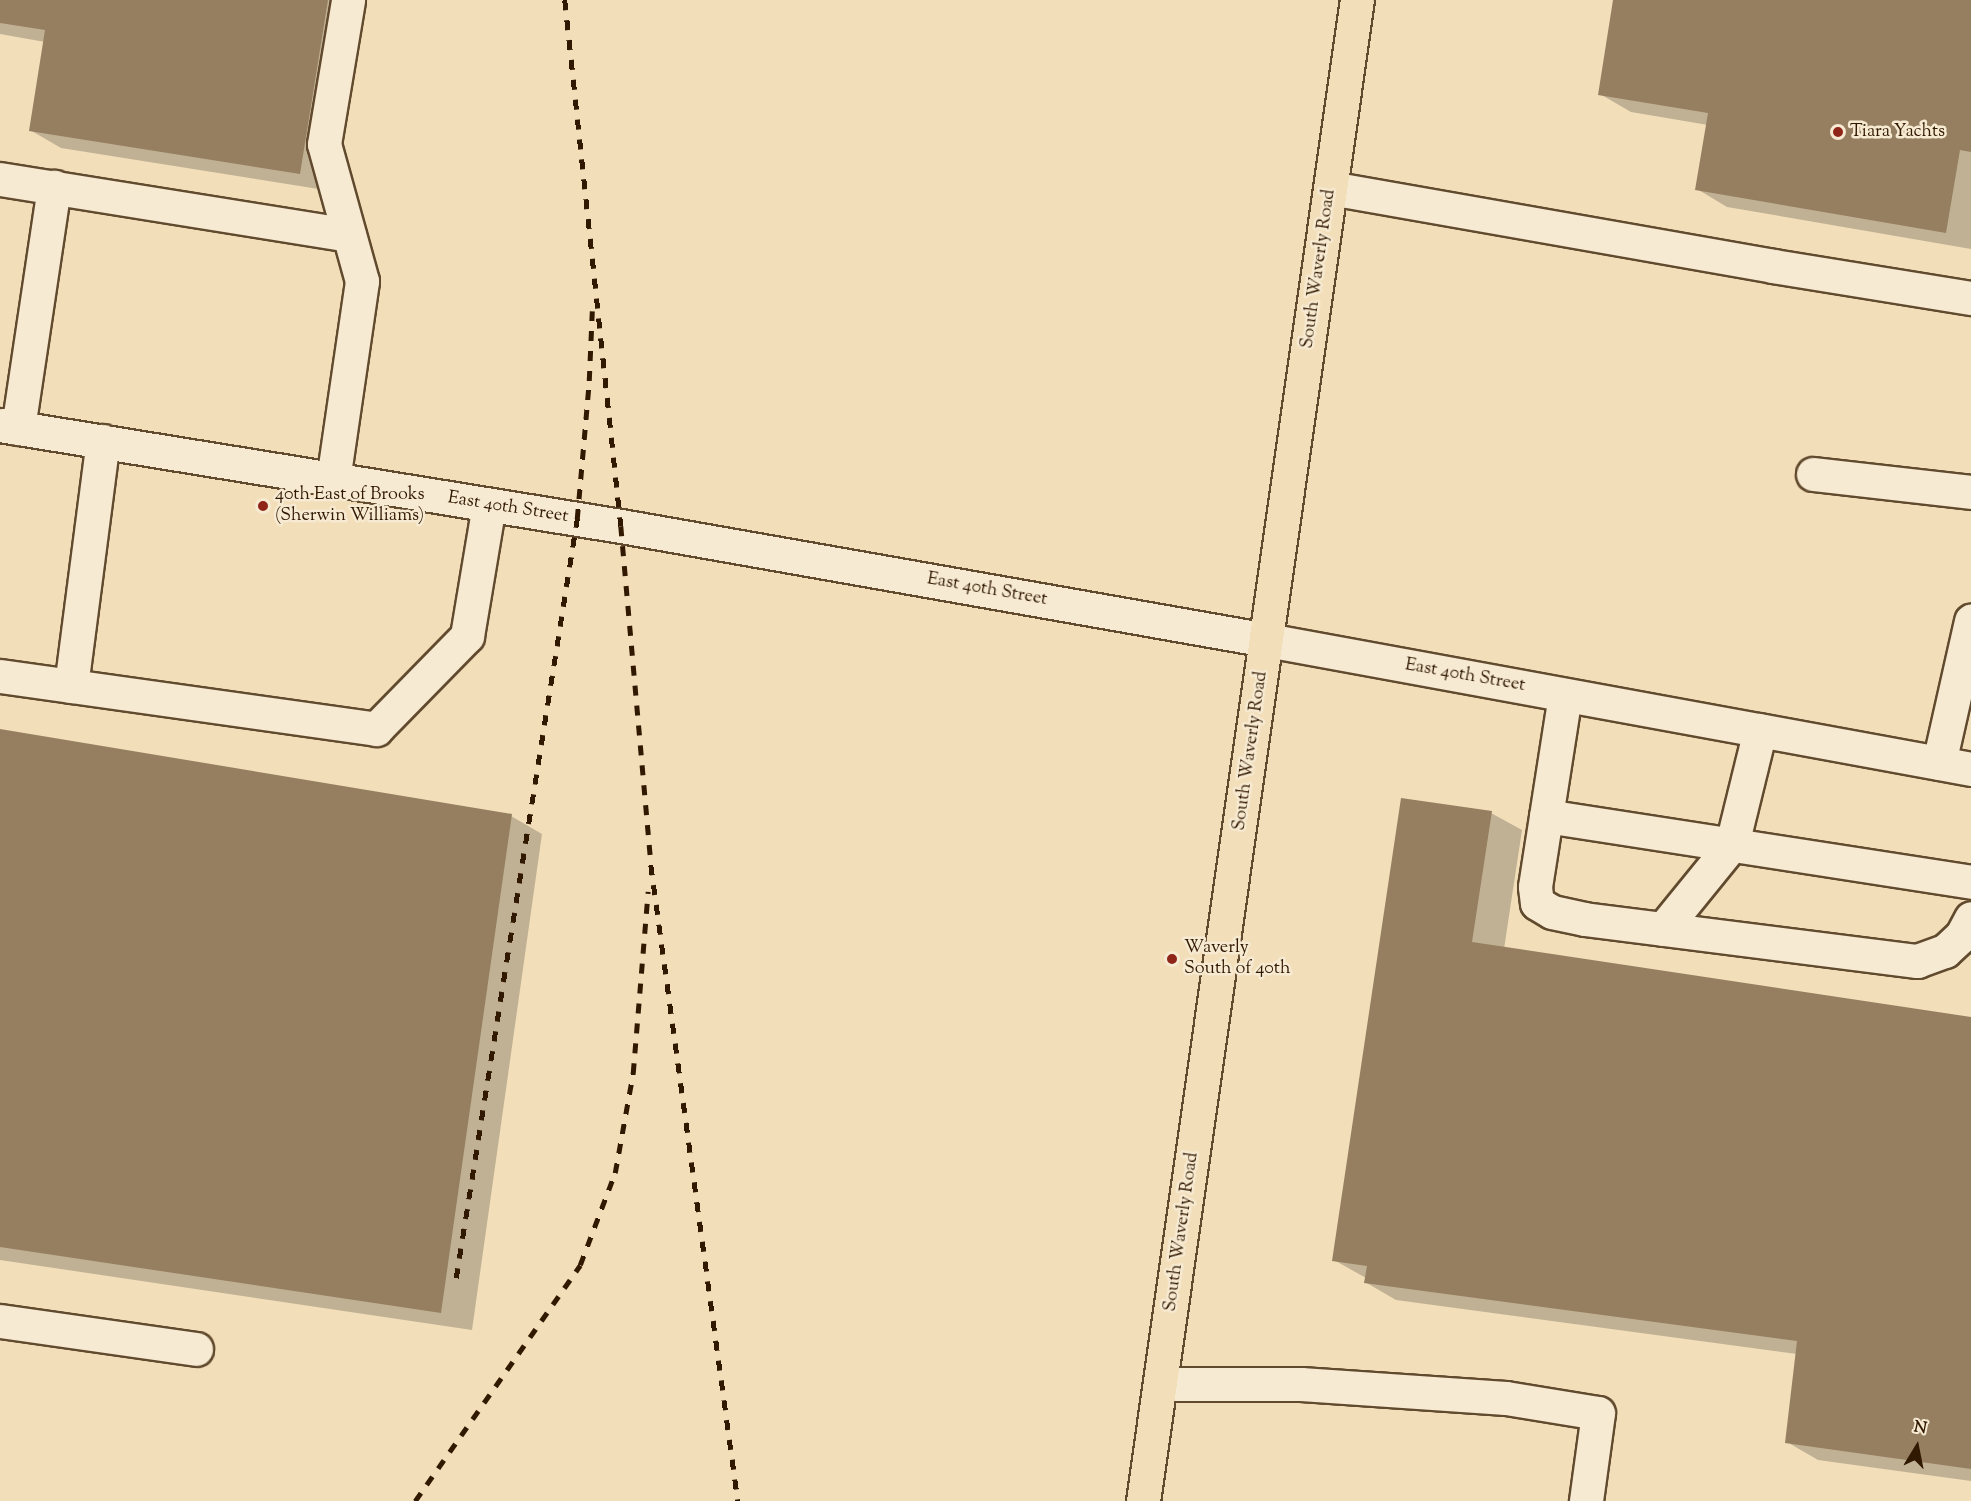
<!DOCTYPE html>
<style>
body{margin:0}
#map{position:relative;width:1971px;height:1501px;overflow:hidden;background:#f2deb9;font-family:"Sorts Mill Goudy",serif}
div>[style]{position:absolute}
.shadow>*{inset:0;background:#0003}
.building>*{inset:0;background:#957f60}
.roads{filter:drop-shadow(2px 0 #614a2e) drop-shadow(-2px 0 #614a2e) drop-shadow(0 2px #614a2e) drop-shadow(0 -2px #614a2e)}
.minor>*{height:33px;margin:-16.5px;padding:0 16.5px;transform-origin:16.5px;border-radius:16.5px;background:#f7ead2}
.major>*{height:33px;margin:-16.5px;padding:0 16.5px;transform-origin:16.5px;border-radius:16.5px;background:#f2deb9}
.rail>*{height:4.5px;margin-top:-2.25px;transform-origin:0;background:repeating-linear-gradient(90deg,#311800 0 10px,transparent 0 20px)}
.dots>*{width:16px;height:16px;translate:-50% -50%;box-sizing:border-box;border:3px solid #f7ead2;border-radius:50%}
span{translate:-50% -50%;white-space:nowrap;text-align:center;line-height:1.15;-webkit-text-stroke:5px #f7ead2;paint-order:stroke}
.poi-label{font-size:18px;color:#311800}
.left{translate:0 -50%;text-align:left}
.street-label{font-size:18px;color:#311800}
.north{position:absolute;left:1887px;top:1417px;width:60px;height:60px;-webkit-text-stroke:4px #f7ead2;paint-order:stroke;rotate:10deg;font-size:16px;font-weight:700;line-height:24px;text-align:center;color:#311800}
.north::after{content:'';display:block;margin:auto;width:21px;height:27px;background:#311800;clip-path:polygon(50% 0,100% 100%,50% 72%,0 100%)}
</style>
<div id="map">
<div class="shadow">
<div style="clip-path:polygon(0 0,361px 0,331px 191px,61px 148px,30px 130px,45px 42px,0 34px)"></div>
<div style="clip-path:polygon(1615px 0,1971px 0,1971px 249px,1727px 207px,1697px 189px,1708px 125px,1631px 112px,1600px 94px)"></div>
<div style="clip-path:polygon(0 731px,511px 816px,542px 834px,472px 1330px,0 1260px)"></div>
<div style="clip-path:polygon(1491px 813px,1522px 830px,1504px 949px,1971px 1019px,1971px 1481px,1818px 1460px,1787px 1442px,1797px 1354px,1396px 1300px,1365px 1282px,1366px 1278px,1334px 1260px)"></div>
</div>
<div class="building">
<div style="clip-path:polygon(0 0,328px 0,300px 174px,29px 131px,45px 30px,0 23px)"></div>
<div style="clip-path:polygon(1613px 0,1971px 0,1971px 152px,1960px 150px,1946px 233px,1695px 190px,1708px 113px,1598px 95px)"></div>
<div style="clip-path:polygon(0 729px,512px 814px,441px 1313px,0 1247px)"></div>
<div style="clip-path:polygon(1401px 798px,1492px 811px,1472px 942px,1971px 1017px,1971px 1469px,1785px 1443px,1797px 1341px,1364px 1283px,1367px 1266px,1332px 1261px)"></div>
</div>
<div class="roads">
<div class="minor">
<div style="left:0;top:179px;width:353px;rotate:9.1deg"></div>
<div style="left:1331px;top:188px;width:449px;rotate:10deg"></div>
<div style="left:1773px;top:266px;width:201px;rotate:9.2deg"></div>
<div style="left:0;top:425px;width:629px;rotate:9.24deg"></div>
<div style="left:621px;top:526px;width:656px;rotate:10.01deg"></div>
<div style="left:1267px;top:640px;width:716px;rotate:10.38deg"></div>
<div style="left:18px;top:428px;width:244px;rotate:-81.5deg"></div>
<div style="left:1813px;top:474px;width:159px;rotate:6.5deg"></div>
<div style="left:333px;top:480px;width:201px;rotate:-81.7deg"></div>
<div style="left:362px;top:281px;width:142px;rotate:-105.5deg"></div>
<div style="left:324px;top:144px;width:146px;rotate:-80.5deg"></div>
<div style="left:0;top:676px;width:380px;rotate:8deg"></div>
<div style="left:376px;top:729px;width:130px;rotate:-45.6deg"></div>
<div style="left:467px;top:636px;width:133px;rotate:-80.5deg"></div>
<div style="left:71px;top:686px;width:247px;rotate:-82.6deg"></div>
<div style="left:1565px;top:695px;width:194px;rotate:98.9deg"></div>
<div style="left:1535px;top:887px;width:16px;rotate:83deg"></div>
<div style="left:1537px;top:903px;width:17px;rotate:31deg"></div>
<div style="left:1552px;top:912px;width:33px;rotate:12deg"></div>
<div style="left:1584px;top:919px;width:336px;rotate:7.2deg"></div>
<div style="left:1917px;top:961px;width:30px;rotate:-20deg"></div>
<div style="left:1945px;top:951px;width:23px;rotate:-43deg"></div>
<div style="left:1962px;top:935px;width:19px;rotate:-62deg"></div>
<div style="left:1939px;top:763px;width:146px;rotate:-77.3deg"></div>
<div style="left:1546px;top:816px;width:430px;rotate:8.8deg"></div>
<div style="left:1663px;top:929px;width:109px;rotate:-50.9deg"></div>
<div style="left:1732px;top:844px;width:117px;rotate:-76.2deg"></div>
<div style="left:0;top:1321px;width:198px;rotate:8.1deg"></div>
<div style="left:1160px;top:1384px;width:141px"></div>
<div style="left:1301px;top:1384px;width:205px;rotate:3.9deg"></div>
<div style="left:1506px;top:1398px;width:93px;rotate:9.3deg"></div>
<div style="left:1598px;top:1413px;width:89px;rotate:97.8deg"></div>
</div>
<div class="major">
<div style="left:1143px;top:1501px;width:1516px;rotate:-81.89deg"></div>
</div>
</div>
<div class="rail">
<div style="left:565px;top:0;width:529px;rotate:83.92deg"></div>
<div style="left:621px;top:526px;width:340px;rotate:84.9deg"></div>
<div style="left:651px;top:865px;width:642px;rotate:82.21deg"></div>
<div style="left:456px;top:1278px;width:769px;rotate:-80.94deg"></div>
<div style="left:577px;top:519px;width:139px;rotate:-85deg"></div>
<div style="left:589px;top:381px;width:70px;rotate:-87.5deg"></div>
<div style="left:415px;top:1501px;width:288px;rotate:-55deg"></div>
<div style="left:580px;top:1265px;width:98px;rotate:-69.2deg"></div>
<div style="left:615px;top:1173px;width:102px;rotate:-79.8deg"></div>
<div style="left:633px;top:1073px;width:182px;rotate:-85.3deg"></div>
</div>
<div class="dots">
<div style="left:1838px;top:132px;background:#8f2418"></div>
<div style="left:263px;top:506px;background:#8f2418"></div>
<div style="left:1172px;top:959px;background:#8f2418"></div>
</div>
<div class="poi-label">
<span class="left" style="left:1850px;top:132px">Tiara Yachts</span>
<span class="left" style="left:275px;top:506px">40th East of Brooks<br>(Sherwin Williams)</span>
<span class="left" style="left:1184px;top:959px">Waverly<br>South of 40th</span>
</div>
<div class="street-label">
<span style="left:1319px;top:269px;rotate:-82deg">South Waverly Road</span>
<span style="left:508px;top:508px;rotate:9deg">East 40th Street</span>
<span style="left:987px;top:590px;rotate:10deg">East 40th Street</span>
<span style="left:1465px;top:676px;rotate:10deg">East 40th Street</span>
<span style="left:1251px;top:751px;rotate:-82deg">South Waverly Road</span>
<span style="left:1182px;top:1232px;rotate:-82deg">South Waverly Road</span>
</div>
<div class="north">N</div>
</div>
